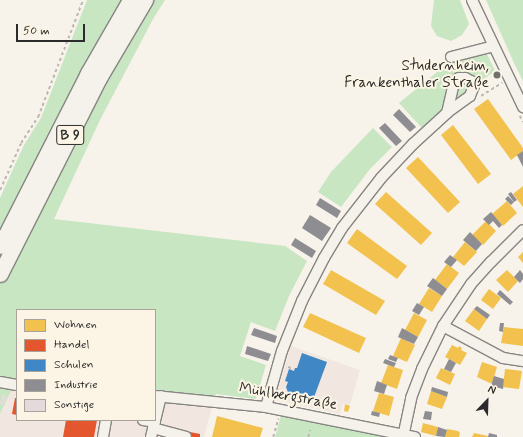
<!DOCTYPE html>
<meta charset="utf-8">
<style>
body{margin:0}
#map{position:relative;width:523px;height:437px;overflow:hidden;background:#f7f3ea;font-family:Mynerve,sans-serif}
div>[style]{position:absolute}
.built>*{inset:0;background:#f2e6e0}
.green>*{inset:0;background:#c8e6c2}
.homes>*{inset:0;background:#f2c14e}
.shops>*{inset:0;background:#e4572e}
.schools>*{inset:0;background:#3f88c5}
.industry>*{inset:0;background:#8d8d92}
.building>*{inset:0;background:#e5dadb}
.path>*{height:1.5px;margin-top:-0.75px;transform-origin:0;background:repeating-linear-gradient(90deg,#bbb8b4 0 3px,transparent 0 6px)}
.roads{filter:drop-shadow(1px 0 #878581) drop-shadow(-1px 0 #878581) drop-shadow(0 1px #878581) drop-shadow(0 -1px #878581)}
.minor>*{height:10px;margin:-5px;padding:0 5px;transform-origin:5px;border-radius:5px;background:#f5f2ec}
.highway>*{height:15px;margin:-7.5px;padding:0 7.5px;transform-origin:7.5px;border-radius:7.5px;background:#f5f2ec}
.dots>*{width:11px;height:11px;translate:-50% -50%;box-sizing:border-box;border:2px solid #fcf5e5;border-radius:50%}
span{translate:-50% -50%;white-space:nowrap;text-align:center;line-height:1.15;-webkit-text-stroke:4px #fcf5e5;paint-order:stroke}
.shield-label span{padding:1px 3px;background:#fcf5e5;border:1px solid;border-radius:3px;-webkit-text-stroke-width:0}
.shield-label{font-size:14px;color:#2b2b2b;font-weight:700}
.poi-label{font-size:15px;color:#2b2b2b}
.right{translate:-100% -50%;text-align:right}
.street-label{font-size:15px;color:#2b2b2b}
.legend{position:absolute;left:16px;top:309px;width:140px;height:112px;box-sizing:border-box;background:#fcf5e5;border:1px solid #a8a49b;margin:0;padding:5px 7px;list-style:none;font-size:12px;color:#2b2b2b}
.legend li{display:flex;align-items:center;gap:8px;height:20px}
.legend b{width:20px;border:1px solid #a8a49b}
.north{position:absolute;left:467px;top:381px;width:40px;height:40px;-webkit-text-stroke:3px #fcf5e5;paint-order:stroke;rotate:23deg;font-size:11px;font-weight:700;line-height:16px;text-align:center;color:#2b2b2b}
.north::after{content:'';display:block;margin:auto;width:14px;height:18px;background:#2b2b2b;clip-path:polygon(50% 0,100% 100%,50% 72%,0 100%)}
.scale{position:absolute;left:16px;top:24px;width:69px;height:18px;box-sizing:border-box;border:2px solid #2b2b2b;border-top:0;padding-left:5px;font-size:12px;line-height:14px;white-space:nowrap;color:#2b2b2b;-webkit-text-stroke:3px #fcf5e5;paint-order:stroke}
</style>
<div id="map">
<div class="built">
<div style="clip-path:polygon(291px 346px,360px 370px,350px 405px,343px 403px,340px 414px,275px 400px)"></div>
<div style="clip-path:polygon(12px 388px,17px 389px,17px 420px,155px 420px,155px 402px,212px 407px,204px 437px,0 437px,0 414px)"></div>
</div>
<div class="green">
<div style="clip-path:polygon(87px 0,165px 0,153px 19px,100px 120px,54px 219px,285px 246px,307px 261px,289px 296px,275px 331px,251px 322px,240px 356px,266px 365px,256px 399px,216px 394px,212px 407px,155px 402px,155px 310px,17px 310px,17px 389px,12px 389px,0 414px,0 198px,24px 145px,41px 118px)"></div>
<div style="clip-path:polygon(434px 0,460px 0,469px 24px,462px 35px,451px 41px,437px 36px,431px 26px)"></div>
<div style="clip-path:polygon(486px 0,523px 0,523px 81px,514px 63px)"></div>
<div style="clip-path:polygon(487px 54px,495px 71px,443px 109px,422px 128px,399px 103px,437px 72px,462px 58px)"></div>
<div style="clip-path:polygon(373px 128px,392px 147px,370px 169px,341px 207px,318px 192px,331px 172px)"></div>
<div style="clip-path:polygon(281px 416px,384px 437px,275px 437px)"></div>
</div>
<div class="homes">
<div style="clip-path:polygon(488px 99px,523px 148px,523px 151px,511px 160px,474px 109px)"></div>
<div style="clip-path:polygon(453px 125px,491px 174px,478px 184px,441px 135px)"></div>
<div style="clip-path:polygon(418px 157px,460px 202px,448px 213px,406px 168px)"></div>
<div style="clip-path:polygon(523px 186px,523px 207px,513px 194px)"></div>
<div style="clip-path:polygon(386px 192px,432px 233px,421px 245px,375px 204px)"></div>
<div style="clip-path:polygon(507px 201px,517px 213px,503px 226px,492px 214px)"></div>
<div style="clip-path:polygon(486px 221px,496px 231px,483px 245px,472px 235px)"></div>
<div style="clip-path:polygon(357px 229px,407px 266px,397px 279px,347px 243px)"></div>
<div style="clip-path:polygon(465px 242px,477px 252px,464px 266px,453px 257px)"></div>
<div style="clip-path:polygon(523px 252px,523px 263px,518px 257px)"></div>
<div style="clip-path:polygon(447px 264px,459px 273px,447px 289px,435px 280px)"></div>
<div style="clip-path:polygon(331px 270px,385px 301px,376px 315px,323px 284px)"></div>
<div style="clip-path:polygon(507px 270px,518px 281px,508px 292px,496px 280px)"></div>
<div style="clip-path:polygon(429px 288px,442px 296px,432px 312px,419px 304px)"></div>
<div style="clip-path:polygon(489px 289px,501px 298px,493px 309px,481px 300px)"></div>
<div style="clip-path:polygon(474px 309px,487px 319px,479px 331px,465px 321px)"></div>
<div style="clip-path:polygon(310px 313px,366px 338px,359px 353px,303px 327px)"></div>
<div style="clip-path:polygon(414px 313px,427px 320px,418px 337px,405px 330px)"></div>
<div style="clip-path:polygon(504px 327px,523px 329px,523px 346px,501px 343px)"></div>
<div style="clip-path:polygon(401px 338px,415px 345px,407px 362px,393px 356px)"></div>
<div style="clip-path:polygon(452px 345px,458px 348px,459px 346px,462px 348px,461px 350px,467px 353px,460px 365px,445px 357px)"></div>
<div style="clip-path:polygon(482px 362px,497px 367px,492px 384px,477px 377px)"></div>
<div style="clip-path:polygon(388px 365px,403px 370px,397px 389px,381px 383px)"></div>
<div style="clip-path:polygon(441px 368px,455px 374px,450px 385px,436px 378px)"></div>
<div style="clip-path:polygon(505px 369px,522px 371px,519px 389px,503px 387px)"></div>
<div style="clip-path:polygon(431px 391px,447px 397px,442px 409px,427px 404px)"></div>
<div style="clip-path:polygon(379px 393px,394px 397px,389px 416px,373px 411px)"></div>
<div style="clip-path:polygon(345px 404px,350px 406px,348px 412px,344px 411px)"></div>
<div style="clip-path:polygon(217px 416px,263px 428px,260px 437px,212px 437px)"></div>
<div style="clip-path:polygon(423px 423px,438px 427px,436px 436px,421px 432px)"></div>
<div style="clip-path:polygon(447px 429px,458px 431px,460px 433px,459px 437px,445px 437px)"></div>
<div style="clip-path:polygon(474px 433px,488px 436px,488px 437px,472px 437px)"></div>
</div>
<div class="shops">
<div style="clip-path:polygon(15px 398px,17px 398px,17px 415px,12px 414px)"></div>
<div style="clip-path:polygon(66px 420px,97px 420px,94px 437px,63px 437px)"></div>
<div style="clip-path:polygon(190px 432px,200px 434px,200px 437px,188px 437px)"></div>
</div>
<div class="schools">
<div style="clip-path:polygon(302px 353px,327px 362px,313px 400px,310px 399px,309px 404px,292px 398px,293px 396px,289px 395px,286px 387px,288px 382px,285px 381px,289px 369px,294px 371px,295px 368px,297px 368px)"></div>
</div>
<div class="industry">
<div style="clip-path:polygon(399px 109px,416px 127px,410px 132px,393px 115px)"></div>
<div style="clip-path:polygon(385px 123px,402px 141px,396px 146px,379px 128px)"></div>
<div style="clip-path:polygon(523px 151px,523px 167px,517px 155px)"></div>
<div style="clip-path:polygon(511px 192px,517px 200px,514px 202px,508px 194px)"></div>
<div style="clip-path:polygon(508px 196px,514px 202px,511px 205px,505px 199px)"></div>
<div style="clip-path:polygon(320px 198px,341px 211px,337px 218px,316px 205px)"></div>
<div style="clip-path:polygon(491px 212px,502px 225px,499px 228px,493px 221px,489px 225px,483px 219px)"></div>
<div style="clip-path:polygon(310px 215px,331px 228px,322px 241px,302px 228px)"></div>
<div style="clip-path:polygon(470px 232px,482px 244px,476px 251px,463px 240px)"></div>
<div style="clip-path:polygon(295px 238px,316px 251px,312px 258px,291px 245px)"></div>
<div style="clip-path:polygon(450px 255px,457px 260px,451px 267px,444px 262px)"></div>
<div style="clip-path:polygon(520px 270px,523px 274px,523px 279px,520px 283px,514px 277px)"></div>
<div style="clip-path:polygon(433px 278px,447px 289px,442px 296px,427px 286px)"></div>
<div style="clip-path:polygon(500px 290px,513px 302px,510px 305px,497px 294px)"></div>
<div style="clip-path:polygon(417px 303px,424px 307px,419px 315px,412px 311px)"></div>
<div style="clip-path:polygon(477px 306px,490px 315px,487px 319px,474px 309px)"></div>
<div style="clip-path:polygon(500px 323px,504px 323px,503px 332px,499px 331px)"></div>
<div style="clip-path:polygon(254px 328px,277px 336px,275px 343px,251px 335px)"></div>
<div style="clip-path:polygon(402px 328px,418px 337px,414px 344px,398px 337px)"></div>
<div style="clip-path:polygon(247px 346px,271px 354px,268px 361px,245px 354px)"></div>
<div style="clip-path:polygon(390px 355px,398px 358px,396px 362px,388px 359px)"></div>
<div style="clip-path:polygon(385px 359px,396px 363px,394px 367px,383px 363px)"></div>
<div style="clip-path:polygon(449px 359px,456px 363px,451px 372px,444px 369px)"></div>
<div style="clip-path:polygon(494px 376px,504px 379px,503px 389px,491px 386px)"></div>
<div style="clip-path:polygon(377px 381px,387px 385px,384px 394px,374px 391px)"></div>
<div style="clip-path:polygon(432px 387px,448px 392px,447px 397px,431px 391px)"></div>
<div style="clip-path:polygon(372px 411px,380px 413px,379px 417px,371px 415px)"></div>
<div style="clip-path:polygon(425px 411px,432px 412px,431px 420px,423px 419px)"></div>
<div style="clip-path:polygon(438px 427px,447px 430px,445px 437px,436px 436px)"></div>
<div style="clip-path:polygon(489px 433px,497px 435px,497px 437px,488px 437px)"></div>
</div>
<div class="building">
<div style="clip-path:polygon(2px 395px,7px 397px,3px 405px,0 404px)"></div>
</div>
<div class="path">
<div style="left:481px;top:96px;width:25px;rotate:-32deg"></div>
<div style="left:520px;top:116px;width:7px;rotate:63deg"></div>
<div style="left:0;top:190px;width:51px;rotate:-65.9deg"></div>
<div style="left:21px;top:143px;width:31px;rotate:-57deg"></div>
<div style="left:38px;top:117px;width:125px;rotate:-69deg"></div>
<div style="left:288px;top:367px;width:6px;rotate:18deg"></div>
<div style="left:273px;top:437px;width:19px;rotate:-74deg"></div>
<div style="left:308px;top:437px;width:7px;rotate:-74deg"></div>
</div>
<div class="roads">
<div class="minor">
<div style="left:472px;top:0;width:119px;rotate:64.5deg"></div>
<div style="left:451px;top:57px;width:44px;rotate:-14.3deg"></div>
<div style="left:443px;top:326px;width:68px;rotate:28.1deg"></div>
<div style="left:503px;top:358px;width:20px;rotate:9deg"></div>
<div style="left:0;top:382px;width:17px;rotate:10deg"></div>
<div style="left:155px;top:396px;width:112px;rotate:5.7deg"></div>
<div style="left:266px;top:407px;width:152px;rotate:11.4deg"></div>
<div style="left:266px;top:407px;width:58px;rotate:-74.1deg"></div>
<div style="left:282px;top:351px;width:54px;rotate:-68.2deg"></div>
<div style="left:302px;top:301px;width:48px;rotate:-62.9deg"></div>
<div style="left:324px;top:258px;width:35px;rotate:-59deg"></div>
<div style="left:342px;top:228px;width:63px;rotate:-52deg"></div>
<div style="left:381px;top:178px;width:47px;rotate:-46.7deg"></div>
<div style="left:413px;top:144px;width:46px;rotate:-42.4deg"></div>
<div style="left:447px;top:113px;width:32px;rotate:-77deg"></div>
<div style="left:454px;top:82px;width:6px;rotate:-39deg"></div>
<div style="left:459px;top:78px;width:6px"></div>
<div style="left:465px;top:78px;width:7px;rotate:27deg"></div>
<div style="left:471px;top:81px;width:6px;rotate:59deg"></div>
<div style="left:474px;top:86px;width:11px;rotate:112deg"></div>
<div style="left:470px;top:96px;width:29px;rotate:144deg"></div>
<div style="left:143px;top:420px;width:12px;rotate:9deg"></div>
<div style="left:153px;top:428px;width:34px;rotate:15deg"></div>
<div style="left:103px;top:437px;width:17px;rotate:-80deg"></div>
<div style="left:151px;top:437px;width:42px;rotate:-76.3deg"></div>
<div style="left:403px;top:437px;width:40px;rotate:-78deg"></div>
<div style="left:411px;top:398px;width:31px;rotate:-69deg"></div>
<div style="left:422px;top:369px;width:48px;rotate:-64deg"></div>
<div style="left:443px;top:326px;width:50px;rotate:-56.3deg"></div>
<div style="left:471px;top:284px;width:30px;rotate:-48deg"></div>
<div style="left:491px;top:262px;width:45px;rotate:-45deg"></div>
</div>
<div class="highway">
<div style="left:0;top:246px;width:194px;rotate:-63deg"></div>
<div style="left:88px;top:73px;width:84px;rotate:-60.1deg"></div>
<div style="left:0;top:274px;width:220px;rotate:-63.2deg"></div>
<div style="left:99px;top:78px;width:91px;rotate:-59.5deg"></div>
</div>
</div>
<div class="dots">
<div style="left:497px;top:75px;background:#72716e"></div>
</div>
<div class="shield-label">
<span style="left:70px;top:135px">B 9</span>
</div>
<div class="poi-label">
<span class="right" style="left:489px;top:75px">Studernheim,<br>Frankenthaler Straße</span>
</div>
<div class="street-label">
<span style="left:288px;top:397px;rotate:10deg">Mühlbergstraße</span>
</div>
<ul class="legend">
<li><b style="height:11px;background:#f2c14e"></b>Wohnen</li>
<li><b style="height:11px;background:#e4572e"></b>Handel</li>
<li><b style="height:11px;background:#3f88c5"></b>Schulen</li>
<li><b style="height:11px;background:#8d8d92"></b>Industrie</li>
<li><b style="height:11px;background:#e5dadb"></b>Sonstige</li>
</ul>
<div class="north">N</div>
<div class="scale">50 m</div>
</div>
